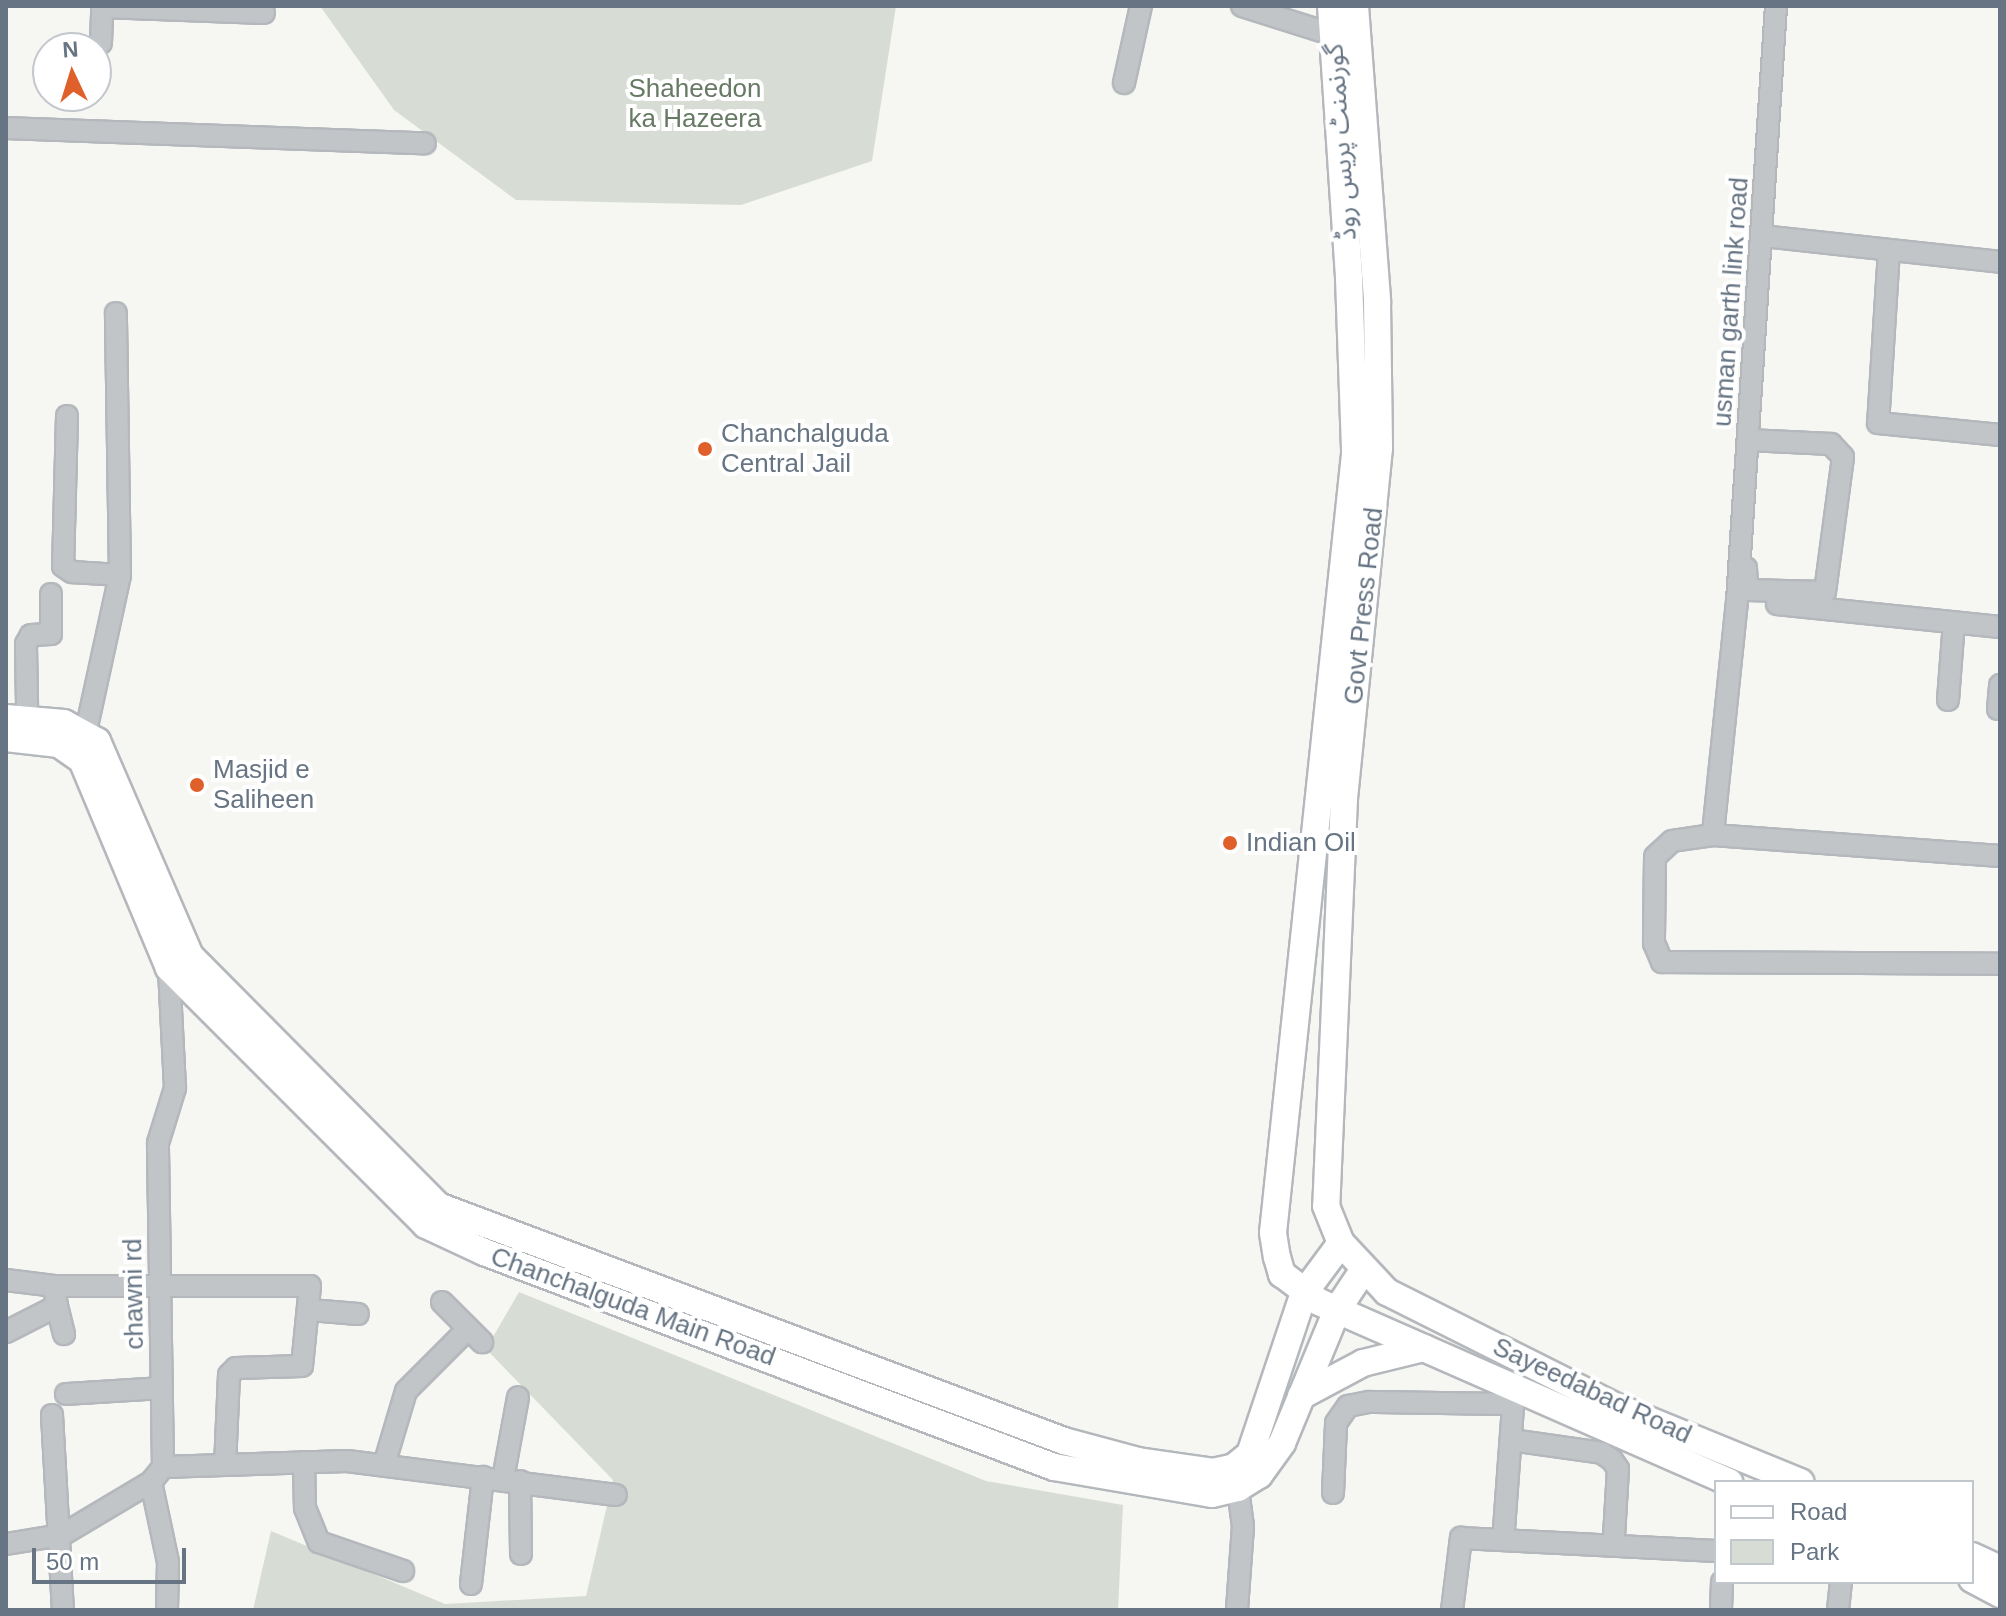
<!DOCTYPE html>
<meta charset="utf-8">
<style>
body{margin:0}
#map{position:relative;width:2006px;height:1616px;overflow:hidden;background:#f6f6f3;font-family:Arial,"Noto Sans Arabic",sans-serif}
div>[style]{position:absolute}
.green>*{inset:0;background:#d7ddd4}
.roads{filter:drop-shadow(2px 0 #b4b8bc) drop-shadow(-2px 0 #b4b8bc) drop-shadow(0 2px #b4b8bc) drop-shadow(0 -2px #b4b8bc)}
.minor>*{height:20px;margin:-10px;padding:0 10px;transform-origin:10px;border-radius:10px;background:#c1c5c8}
.major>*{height:26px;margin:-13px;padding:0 13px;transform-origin:13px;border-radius:13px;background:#fff}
.dots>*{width:22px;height:22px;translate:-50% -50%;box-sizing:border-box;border:4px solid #fff;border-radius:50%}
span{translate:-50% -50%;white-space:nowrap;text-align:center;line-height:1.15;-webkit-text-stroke:8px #fff;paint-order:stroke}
.park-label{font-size:26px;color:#677a64}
.street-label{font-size:26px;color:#667483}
.poi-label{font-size:26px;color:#667483}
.left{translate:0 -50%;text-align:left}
.frame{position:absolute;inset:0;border:8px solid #667483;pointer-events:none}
.legend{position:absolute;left:1714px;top:1480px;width:260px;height:104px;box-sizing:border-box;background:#fff;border:2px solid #c2c7cd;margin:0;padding:10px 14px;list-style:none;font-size:24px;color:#667483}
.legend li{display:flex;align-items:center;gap:16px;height:40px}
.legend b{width:40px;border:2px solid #c2c7cd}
.north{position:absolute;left:32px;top:32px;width:80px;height:80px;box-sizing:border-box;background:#fff;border:2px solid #c2c7cd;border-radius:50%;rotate:356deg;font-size:22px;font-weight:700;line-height:32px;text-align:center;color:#667483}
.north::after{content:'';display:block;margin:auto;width:28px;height:36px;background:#df602a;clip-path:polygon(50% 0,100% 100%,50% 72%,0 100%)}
.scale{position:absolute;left:32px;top:1548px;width:154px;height:36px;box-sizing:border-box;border:4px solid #667483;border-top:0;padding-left:10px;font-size:24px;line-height:28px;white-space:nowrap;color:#667483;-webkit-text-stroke:6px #fff;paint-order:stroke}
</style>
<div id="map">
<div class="green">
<div style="clip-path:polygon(320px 6px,896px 6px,872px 161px,741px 205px,516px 200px,394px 110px)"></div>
<div style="clip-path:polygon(519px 1292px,986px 1481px,1123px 1505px,1118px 1610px,253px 1610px,271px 1531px,445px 1604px,586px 1596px,613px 1480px,486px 1349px)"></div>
</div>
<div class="roads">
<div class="minor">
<div style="left:1242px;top:6px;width:96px;rotate:17.5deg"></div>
<div style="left:1776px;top:6px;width:596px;rotate:93.75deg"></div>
<div style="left:1737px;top:601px;width:235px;rotate:95.9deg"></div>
<div style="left:1713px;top:835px;width:288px;rotate:4.2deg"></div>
<div style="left:102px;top:7px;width:162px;rotate:2.1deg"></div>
<div style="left:101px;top:43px;width:37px;rotate:-88deg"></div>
<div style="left:1124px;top:83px;width:79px;rotate:-77.6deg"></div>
<div style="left:6px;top:128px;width:419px;rotate:2.1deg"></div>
<div style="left:1762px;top:236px;width:239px;rotate:6.2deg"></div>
<div style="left:1889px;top:250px;width:173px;rotate:93.6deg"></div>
<div style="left:1878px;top:423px;width:123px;rotate:5.6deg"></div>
<div style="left:67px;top:416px;width:150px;rotate:91.5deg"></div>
<div style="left:63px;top:566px;width:11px;rotate:34deg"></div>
<div style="left:72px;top:572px;width:48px;rotate:3.6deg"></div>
<div style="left:1746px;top:568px;width:22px;rotate:87deg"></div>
<div style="left:1747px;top:590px;width:78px;rotate:1.5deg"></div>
<div style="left:1825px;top:592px;width:136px;rotate:-82.4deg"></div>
<div style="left:1843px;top:457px;width:18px;rotate:-133deg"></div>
<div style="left:1831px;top:444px;width:83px;rotate:-177.2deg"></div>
<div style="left:1777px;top:604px;width:224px;rotate:5.9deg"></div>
<div style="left:1948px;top:700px;width:78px;rotate:-85.6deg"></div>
<div style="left:1998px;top:709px;width:24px;rotate:-85deg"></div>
<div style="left:21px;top:733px;width:30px;rotate:-78deg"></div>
<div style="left:27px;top:704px;width:60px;rotate:-91deg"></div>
<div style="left:26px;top:644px;width:10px;rotate:-61deg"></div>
<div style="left:31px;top:635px;width:20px;rotate:-3deg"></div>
<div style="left:51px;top:634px;width:40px;rotate:-90deg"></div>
<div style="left:78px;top:745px;width:16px;rotate:-60deg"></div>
<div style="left:86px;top:731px;width:160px;rotate:-77.7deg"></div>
<div style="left:120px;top:575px;width:262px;rotate:-90.9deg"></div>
<div style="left:1713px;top:835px;width:41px;rotate:171.7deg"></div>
<div style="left:1672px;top:841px;width:23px;rotate:137deg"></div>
<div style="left:1655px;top:857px;width:86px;rotate:90.7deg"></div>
<div style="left:1654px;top:943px;width:21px;rotate:67deg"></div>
<div style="left:1662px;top:962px;width:338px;rotate:0.3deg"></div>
<div style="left:6px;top:1280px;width:48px;rotate:7.1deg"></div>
<div style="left:54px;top:1286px;width:256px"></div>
<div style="left:310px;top:1286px;width:80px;rotate:95.7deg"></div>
<div style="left:302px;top:1366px;width:66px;rotate:178.3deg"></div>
<div style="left:236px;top:1368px;width:10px;rotate:135deg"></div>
<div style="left:229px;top:1375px;width:90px;rotate:92.5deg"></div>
<div style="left:442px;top:1302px;width:57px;rotate:45deg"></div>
<div style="left:57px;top:1306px;width:29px;rotate:76deg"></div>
<div style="left:310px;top:1310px;width:48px;rotate:4.8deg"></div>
<div style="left:6px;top:1332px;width:57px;rotate:-27deg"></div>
<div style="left:57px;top:1306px;width:20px;rotate:-99deg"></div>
<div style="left:66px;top:1394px;width:95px;rotate:-3.6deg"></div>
<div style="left:52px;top:1415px;width:195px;rotate:86.8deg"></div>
<div style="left:1511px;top:1440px;width:92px;rotate:8.1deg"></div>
<div style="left:1602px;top:1453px;width:12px;rotate:35deg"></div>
<div style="left:1612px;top:1460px;width:11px;rotate:56deg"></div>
<div style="left:1618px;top:1469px;width:67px;rotate:93.4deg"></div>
<div style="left:304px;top:1462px;width:46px;rotate:88.8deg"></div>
<div style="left:305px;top:1508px;width:37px;rotate:68deg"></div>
<div style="left:319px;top:1542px;width:89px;rotate:19deg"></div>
<div style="left:384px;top:1465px;width:77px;rotate:-73.4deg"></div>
<div style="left:406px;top:1391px;width:88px;rotate:-45deg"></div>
<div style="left:163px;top:1467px;width:184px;rotate:-1.9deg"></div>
<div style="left:347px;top:1461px;width:271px;rotate:7.2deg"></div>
<div style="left:1236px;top:1475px;width:51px;rotate:82.2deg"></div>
<div style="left:1243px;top:1526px;width:84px;rotate:94.1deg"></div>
<div style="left:503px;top:1479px;width:83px;rotate:-79.6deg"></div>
<div style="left:520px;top:1481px;width:73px;rotate:89.2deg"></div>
<div style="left:151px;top:1482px;width:82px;rotate:78deg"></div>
<div style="left:168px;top:1562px;width:48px;rotate:91.2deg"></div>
<div style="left:1333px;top:1493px;width:70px;rotate:-87.5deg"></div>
<div style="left:1336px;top:1423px;width:21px;rotate:-55deg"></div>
<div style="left:1348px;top:1406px;width:21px;rotate:-11deg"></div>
<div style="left:1369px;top:1402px;width:144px;rotate:0.8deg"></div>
<div style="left:1504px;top:1529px;width:135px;rotate:-85.8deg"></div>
<div style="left:6px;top:1544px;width:57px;rotate:-9.1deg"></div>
<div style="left:62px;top:1535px;width:104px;rotate:-30.8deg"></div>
<div style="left:151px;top:1482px;width:19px;rotate:-51deg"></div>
<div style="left:163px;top:1467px;width:324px;rotate:-90.9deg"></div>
<div style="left:158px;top:1143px;width:58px;rotate:-72.8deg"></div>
<div style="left:175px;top:1088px;width:120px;rotate:-92.9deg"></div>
<div style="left:169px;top:968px;width:8px;rotate:-30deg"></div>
<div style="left:471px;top:1584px;width:108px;rotate:-83.6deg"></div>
<div style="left:1452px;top:1610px;width:73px;rotate:-82.9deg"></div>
<div style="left:1461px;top:1538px;width:255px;rotate:2.9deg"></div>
<div style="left:1721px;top:1610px;width:28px;rotate:-88deg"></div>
<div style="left:1838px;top:1610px;width:28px;rotate:-84deg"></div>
</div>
<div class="major">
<div style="left:1331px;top:6px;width:273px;rotate:86.2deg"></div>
<div style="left:1349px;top:278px;width:176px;rotate:88deg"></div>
<div style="left:1355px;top:454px;width:783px;rotate:96.01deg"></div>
<div style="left:1273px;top:1233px;width:24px;rotate:81deg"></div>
<div style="left:1277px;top:1257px;width:18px;rotate:74deg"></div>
<div style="left:1282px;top:1274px;width:46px;rotate:37.1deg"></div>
<div style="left:1319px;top:1302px;width:448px;rotate:23.7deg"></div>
<div style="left:1355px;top:6px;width:297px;rotate:85.7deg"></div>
<div style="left:1377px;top:302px;width:146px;rotate:89.2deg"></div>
<div style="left:1379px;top:448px;width:353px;rotate:95.7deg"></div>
<div style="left:1344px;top:799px;width:407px;rotate:92.5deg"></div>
<div style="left:1326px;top:1206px;width:40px;rotate:68deg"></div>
<div style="left:1341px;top:1243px;width:67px;rotate:46.8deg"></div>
<div style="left:1387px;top:1292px;width:259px;rotate:26.6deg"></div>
<div style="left:1619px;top:1408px;width:196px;rotate:22.2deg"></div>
<div style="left:6px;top:718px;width:58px;rotate:4.9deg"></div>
<div style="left:64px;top:723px;width:38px;rotate:29deg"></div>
<div style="left:97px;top:741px;width:234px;rotate:66.6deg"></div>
<div style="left:190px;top:956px;width:352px;rotate:45.2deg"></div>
<div style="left:438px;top:1206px;width:669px;rotate:20.58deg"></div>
<div style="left:1064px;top:1441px;width:77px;rotate:15.1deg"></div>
<div style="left:1138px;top:1461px;width:76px;rotate:8.3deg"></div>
<div style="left:1213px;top:1472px;width:22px;rotate:-13deg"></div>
<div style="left:1234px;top:1467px;width:21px;rotate:-39deg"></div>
<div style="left:1250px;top:1454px;width:170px;rotate:-71.5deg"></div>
<div style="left:1304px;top:1293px;width:62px;rotate:-53.5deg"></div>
<div style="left:6px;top:738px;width:53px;rotate:6.5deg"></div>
<div style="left:59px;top:744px;width:28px;rotate:35deg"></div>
<div style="left:82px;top:760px;width:225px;rotate:67.3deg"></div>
<div style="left:169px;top:968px;width:363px;rotate:45deg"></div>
<div style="left:426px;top:1225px;width:64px;rotate:25deg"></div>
<div style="left:484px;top:1252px;width:609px;rotate:20.67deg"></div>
<div style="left:1054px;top:1467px;width:160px;rotate:9.7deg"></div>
<div style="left:1212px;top:1494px;width:27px;rotate:-13deg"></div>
<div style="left:1238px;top:1488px;width:25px;rotate:-32deg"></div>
<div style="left:1259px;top:1475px;width:39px;rotate:-54deg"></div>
<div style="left:1282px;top:1443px;width:144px;rotate:-67.5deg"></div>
<div style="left:1337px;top:1310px;width:49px;rotate:-56.6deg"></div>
<div style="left:1301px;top:1396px;width:70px;rotate:-28deg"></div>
<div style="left:1363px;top:1363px;width:63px;rotate:-13.8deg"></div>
<div style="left:1972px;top:1556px;width:31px;rotate:25deg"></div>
<div style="left:1972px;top:1579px;width:32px;rotate:28deg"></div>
</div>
</div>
<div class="dots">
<div style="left:705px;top:449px;background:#df602a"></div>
<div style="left:197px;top:785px;background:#df602a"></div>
<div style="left:1230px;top:843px;background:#df602a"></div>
</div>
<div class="park-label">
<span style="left:695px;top:104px">Shaheedon<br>ka Hazeera</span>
</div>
<div class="street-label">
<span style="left:1341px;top:142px;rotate:-94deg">گورنمنٹ پریس روڈ</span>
<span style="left:1731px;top:302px;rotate:-86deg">usman garth link road</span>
<span style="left:1364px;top:606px;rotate:-84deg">Govt Press Road</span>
<span style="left:134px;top:1294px;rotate:-91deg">chawni rd</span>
<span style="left:633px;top:1307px;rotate:20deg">Chanchalguda Main Road</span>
<span style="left:1592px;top:1391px;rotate:25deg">Sayeedabad Road</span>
</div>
<div class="poi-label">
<span class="left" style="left:721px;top:449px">Chanchalguda<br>Central Jail</span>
<span class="left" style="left:213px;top:785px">Masjid e<br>Saliheen</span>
<span class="left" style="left:1246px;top:843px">Indian Oil</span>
</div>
<div class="frame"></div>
<ul class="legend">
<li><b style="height:10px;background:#fff"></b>Road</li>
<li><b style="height:22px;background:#d7ddd4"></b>Park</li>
</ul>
<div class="north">N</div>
<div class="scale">50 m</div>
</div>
